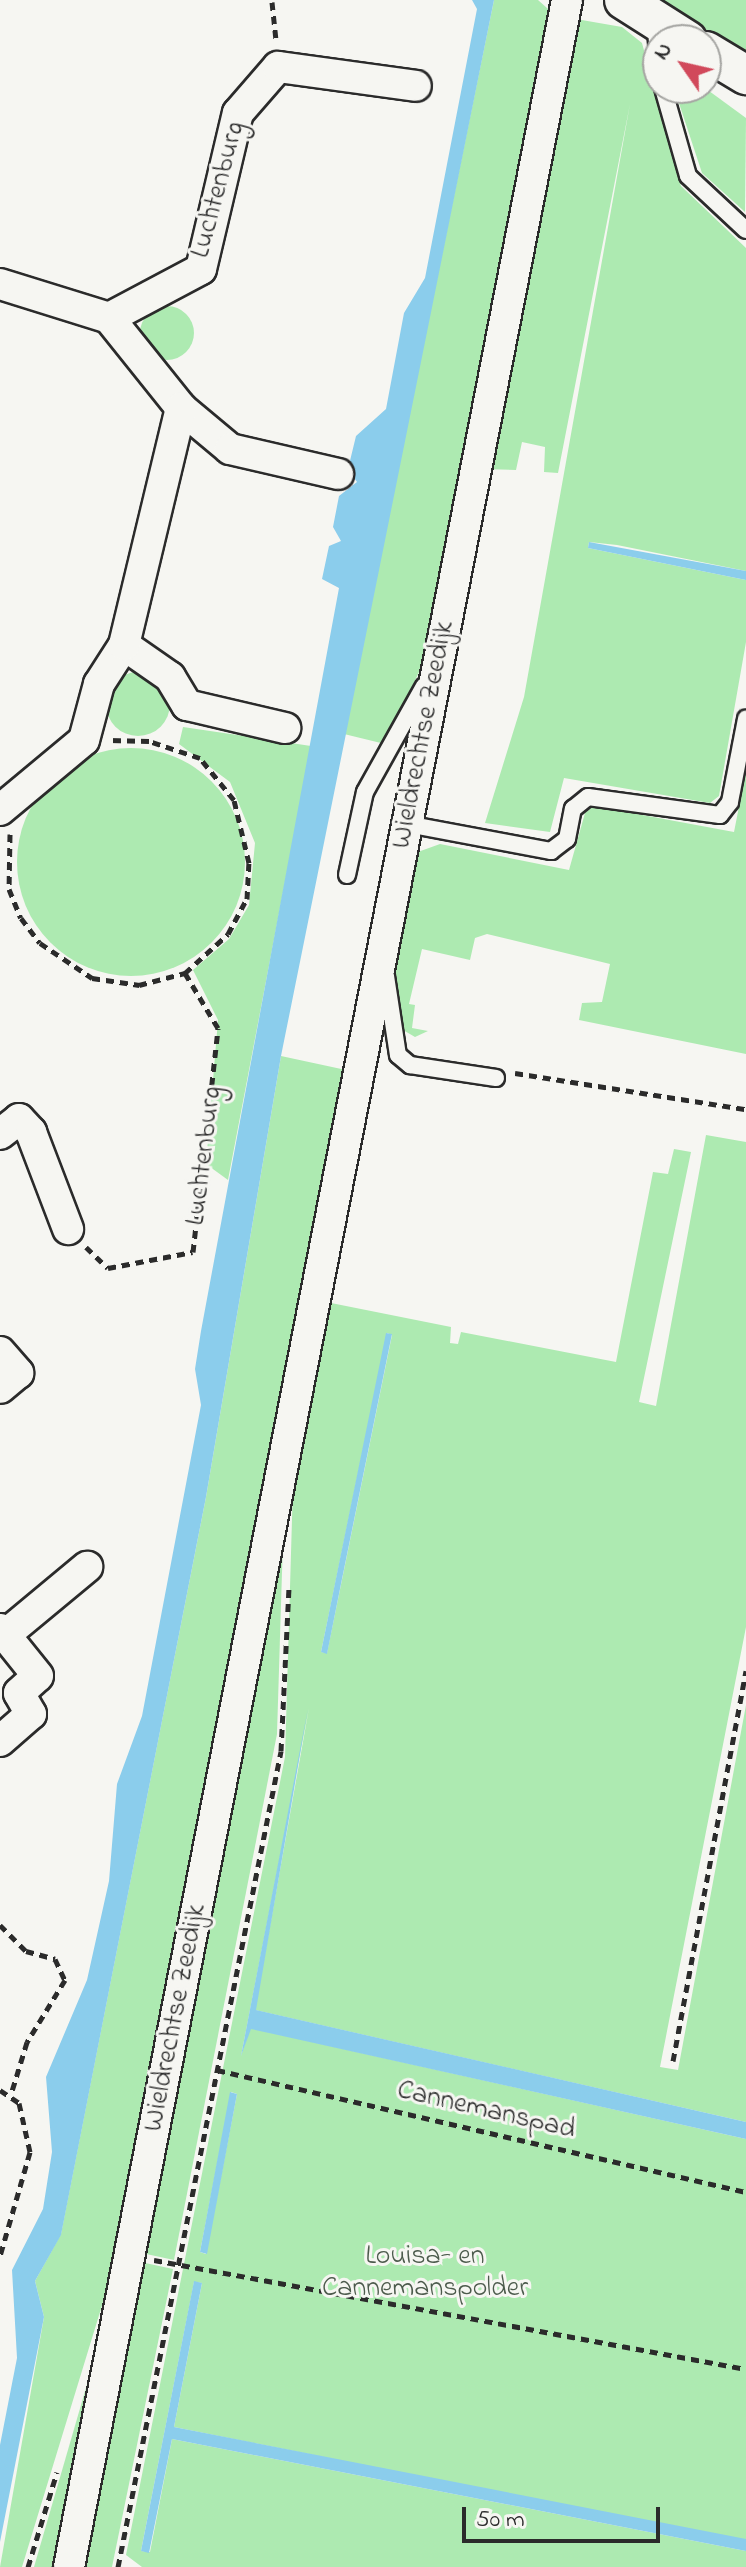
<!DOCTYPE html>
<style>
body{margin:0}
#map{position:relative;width:746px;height:2567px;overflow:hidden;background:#f6f6f2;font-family:"Indie Flower",sans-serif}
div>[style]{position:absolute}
.green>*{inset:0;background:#adeab1}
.round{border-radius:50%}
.water>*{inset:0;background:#8bcdec}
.path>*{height:5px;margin-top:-2.5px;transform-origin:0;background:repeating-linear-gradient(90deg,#2b2b2b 0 8px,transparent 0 14px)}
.roads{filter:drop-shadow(2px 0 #2b2b2b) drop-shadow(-2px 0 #2b2b2b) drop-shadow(0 2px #2b2b2b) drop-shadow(0 -2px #2b2b2b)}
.service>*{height:16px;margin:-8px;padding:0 8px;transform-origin:8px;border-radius:8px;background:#f6f6f2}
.minor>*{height:30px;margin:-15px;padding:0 15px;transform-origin:15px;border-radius:15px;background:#f6f6f2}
.tertiary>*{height:38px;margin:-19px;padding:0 19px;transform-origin:19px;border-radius:19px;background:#f6f6f2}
span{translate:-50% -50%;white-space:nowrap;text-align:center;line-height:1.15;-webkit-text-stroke:6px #f6f6f2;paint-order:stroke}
.street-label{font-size:28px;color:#2b2b2b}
.park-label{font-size:28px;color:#4c5b4c}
.north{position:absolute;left:642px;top:24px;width:80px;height:80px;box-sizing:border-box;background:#f6f6f2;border:2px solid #a5a5a2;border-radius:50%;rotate:304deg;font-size:22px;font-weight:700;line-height:32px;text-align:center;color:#2b2b2b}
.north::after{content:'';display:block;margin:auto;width:28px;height:36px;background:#d1495b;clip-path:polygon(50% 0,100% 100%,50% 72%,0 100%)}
.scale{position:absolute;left:462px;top:2507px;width:198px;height:36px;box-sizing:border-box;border:4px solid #2b2b2b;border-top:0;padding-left:10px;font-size:24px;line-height:28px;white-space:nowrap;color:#2b2b2b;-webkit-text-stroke:6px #f6f6f2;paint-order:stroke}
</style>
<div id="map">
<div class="green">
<div style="clip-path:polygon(494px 0,538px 0,556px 16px,428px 653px,385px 744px,344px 734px)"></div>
<div style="clip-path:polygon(647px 0,746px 0,746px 61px)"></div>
<div style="clip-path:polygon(576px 19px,622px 27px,642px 43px,681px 186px,746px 248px,746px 571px,617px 545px,589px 542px,588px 548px,746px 580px,746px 642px,719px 796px,710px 803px,564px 778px,550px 832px,485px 823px,524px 697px,630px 104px,558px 473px,544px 472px,545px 447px,522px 442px,516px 470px,483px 469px)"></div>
<div style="clip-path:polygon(674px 88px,705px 88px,746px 118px,745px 212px,702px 173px)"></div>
<div class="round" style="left:140px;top:306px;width:54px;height:54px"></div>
<div class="round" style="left:106px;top:672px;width:64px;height:64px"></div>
<div style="clip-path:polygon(183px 727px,311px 746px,228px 1180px,206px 1164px,218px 1020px,193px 970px,229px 939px,249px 905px,255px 843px,230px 782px,179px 744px)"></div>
<div class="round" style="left:17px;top:748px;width:228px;height:228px"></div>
<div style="clip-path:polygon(746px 771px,746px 1054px,579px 1020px,582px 1003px,602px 1002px,610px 964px,487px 934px,475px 938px,470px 960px,422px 949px,409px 1004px,415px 1005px,412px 1028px,428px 1031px,415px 1037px,403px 1030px,394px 971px,415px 853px,440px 844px,569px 870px,585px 813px,594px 806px,734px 832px)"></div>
<div style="clip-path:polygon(281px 1056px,346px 1070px,126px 2227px,22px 2567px,0 2567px,44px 2317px,35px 2281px,61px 2234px,206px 1497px)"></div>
<div style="clip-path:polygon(evenodd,706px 1135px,746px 1142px,746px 1627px,660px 2067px,678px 2070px,746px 1705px,746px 2122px,255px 2010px,309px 1708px,241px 2056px,250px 2028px,746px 2139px,746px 2542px,174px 2427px,202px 2283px,194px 2282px,141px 2551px,150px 2552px,172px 2439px,746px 2551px,746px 2567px,142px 2567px,126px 2555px,285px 1757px,293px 1485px,321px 1301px,451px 1327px,450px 1343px,458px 1344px,461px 1332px,616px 1362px,653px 1172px,668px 1174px,674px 1149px,691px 1152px,639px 1402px,656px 1406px,706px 1135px,387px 1333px,392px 1335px,327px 1653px,321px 1652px,387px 1333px,706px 1135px,231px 2092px,237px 2094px,206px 2254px,200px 2252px,231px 2092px)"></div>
<div style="clip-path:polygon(284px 1508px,277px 1734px,174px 2260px,137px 2252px)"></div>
<div style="clip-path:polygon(136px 2261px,173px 2269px,112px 2567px,76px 2567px)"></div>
<div style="clip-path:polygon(101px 2336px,59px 2567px,34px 2567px)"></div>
</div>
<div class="water">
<div style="clip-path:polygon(472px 0,494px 0,281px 1056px,206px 1497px,61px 2235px,35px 2281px,44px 2317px,0 2542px,0 2445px,17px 2358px,12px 2270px,43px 2209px,52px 2152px,46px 2077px,87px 1980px,109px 1881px,117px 1784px,142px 1716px,201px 1405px,195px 1369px,201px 1331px,339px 588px,322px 579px,329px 546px,341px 541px,333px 527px,339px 496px,357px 482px,348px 469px,356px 436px,386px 409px,404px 313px,425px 278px,477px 9px)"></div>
<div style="clip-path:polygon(589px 542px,746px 571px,746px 580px,588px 548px)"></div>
<div style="clip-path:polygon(386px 1333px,392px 1334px,341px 1584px,327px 1654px,321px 1652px)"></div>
<div style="clip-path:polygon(308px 1708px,256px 2010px,746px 2122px,746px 2139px,251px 2029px,241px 2056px)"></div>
<div style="clip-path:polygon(230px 2092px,237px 2094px,207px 2254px,200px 2252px)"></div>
<div style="clip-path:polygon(194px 2281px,202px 2283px,174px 2427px,746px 2539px,746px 2551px,172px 2439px,149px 2553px,141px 2551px)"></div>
</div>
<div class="path">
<div style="left:272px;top:2px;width:39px;rotate:84deg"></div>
<div style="left:10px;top:834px;width:55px;rotate:91deg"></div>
<div style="left:9px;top:889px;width:31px;rotate:68deg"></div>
<div style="left:21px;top:918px;width:31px;rotate:53deg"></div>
<div style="left:40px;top:943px;width:63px;rotate:33.9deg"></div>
<div style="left:92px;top:978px;width:48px;rotate:8.5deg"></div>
<div style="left:139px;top:985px;width:48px;rotate:-14.6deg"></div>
<div style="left:185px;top:973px;width:58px;rotate:-42.2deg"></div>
<div style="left:228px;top:934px;width:40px;rotate:-62deg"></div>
<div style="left:247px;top:899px;width:36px;rotate:-87deg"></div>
<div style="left:249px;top:863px;width:65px;rotate:-103.4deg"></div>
<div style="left:234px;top:800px;width:54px;rotate:-129deg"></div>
<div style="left:200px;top:758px;width:54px;rotate:-161.6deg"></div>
<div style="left:149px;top:741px;width:40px;rotate:-178.6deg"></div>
<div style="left:515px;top:1073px;width:234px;rotate:8.9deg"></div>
<div style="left:86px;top:1247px;width:30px;rotate:44deg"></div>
<div style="left:108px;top:1268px;width:86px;rotate:-10.7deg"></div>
<div style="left:193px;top:1252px;width:225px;rotate:-83.6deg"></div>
<div style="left:218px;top:1028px;width:64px;rotate:-121deg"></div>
<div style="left:0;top:1925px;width:37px;rotate:45deg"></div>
<div style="left:26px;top:1951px;width:30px;rotate:15deg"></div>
<div style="left:55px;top:1959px;width:23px;rotate:65deg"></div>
<div style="left:65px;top:1980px;width:73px;rotate:121.5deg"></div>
<div style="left:27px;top:2042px;width:51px;rotate:107deg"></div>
<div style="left:673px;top:2061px;width:397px;rotate:-79.4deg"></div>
<div style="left:217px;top:2070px;width:543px;rotate:12.99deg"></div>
<div style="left:0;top:2090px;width:23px;rotate:34deg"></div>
<div style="left:19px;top:2103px;width:50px;rotate:77.3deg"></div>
<div style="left:30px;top:2152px;width:108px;rotate:106.1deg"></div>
<div style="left:154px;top:2260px;width:602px;rotate:10.43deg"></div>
<div style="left:28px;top:2567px;width:99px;rotate:-73deg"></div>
<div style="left:118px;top:2567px;width:832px;rotate:-78.7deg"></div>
<div style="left:281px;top:1751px;width:163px;rotate:-87.2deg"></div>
</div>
<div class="roads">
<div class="service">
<div style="left:656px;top:22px;width:45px;rotate:87.5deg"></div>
<div style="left:663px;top:88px;width:91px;rotate:74.1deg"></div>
<div style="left:688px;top:176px;width:79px;rotate:43deg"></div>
<div style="left:407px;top:824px;width:147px;rotate:10.6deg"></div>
<div style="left:551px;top:851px;width:20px;rotate:-37deg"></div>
<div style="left:567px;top:839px;width:31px;rotate:-79deg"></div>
<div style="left:573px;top:809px;width:19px;rotate:-39deg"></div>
<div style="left:588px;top:797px;width:133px;rotate:7.8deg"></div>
<div style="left:720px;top:815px;width:16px;rotate:-52deg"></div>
<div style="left:730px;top:802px;width:85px;rotate:-79.1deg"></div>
<div style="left:347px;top:875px;width:85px;rotate:-77.8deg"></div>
<div style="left:365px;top:792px;width:121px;rotate:-60.9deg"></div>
<div style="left:386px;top:976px;width:80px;rotate:81.4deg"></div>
<div style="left:398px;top:1055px;width:16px;rotate:40deg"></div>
<div style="left:410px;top:1065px;width:87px;rotate:8.6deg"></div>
</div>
<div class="minor">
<div style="left:0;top:284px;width:114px;rotate:17.3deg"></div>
<div style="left:109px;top:318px;width:104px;rotate:-28deg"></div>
<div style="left:201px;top:269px;width:160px;rotate:-76.7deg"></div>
<div style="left:238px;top:113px;width:61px;rotate:-49deg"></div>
<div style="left:278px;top:67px;width:139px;rotate:7.8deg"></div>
<div style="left:109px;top:318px;width:115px;rotate:51.3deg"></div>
<div style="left:181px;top:408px;width:64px;rotate:39.9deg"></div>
<div style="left:230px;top:449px;width:111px;rotate:13deg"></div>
<div style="left:124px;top:645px;width:56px;rotate:34.8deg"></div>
<div style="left:170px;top:677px;width:33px;rotate:59deg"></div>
<div style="left:187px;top:705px;width:101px;rotate:13.2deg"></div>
<div style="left:0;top:810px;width:109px;rotate:-39.8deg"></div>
<div style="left:84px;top:740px;width:58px;rotate:-75deg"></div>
<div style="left:99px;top:684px;width:46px;rotate:-57.3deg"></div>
<div style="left:124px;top:645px;width:244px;rotate:-76.5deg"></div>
<div style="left:0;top:1134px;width:24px;rotate:-38deg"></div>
<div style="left:19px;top:1119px;width:18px;rotate:47deg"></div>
<div style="left:31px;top:1132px;width:104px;rotate:69.1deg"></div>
<div style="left:0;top:1352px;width:28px;rotate:49deg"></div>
<div style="left:18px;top:1373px;width:23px;rotate:140deg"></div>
<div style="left:0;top:1629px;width:8px;rotate:50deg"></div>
<div style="left:5px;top:1635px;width:107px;rotate:-39.7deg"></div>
<div style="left:0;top:1741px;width:41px;rotate:-41.1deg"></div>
<div style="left:31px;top:1714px;width:24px;rotate:-120deg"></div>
<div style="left:19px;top:1693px;width:25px;rotate:-42deg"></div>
<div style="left:38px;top:1676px;width:53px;rotate:-128.8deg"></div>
<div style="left:69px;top:2567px;width:2615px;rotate:-79.02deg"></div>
</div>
<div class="tertiary">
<div style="left:624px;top:0;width:75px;rotate:32.4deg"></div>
<div style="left:706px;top:51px;width:47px;rotate:31deg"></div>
</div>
</div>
<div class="street-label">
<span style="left:219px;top:190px;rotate:-75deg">Luchtenburg</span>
<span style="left:424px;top:735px;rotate:-79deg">Wieldrechtse Zeedijk</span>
<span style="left:205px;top:1156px;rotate:-83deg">Luchtenburg</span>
<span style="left:176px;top:2018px;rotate:-79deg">Wieldrechtse Zeedijk</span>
<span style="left:486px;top:2111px;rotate:13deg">Cannemanspad</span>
</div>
<div class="park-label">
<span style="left:425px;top:2273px">Louisa- en<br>Cannemanspolder</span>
</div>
<div class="north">N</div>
<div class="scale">50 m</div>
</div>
